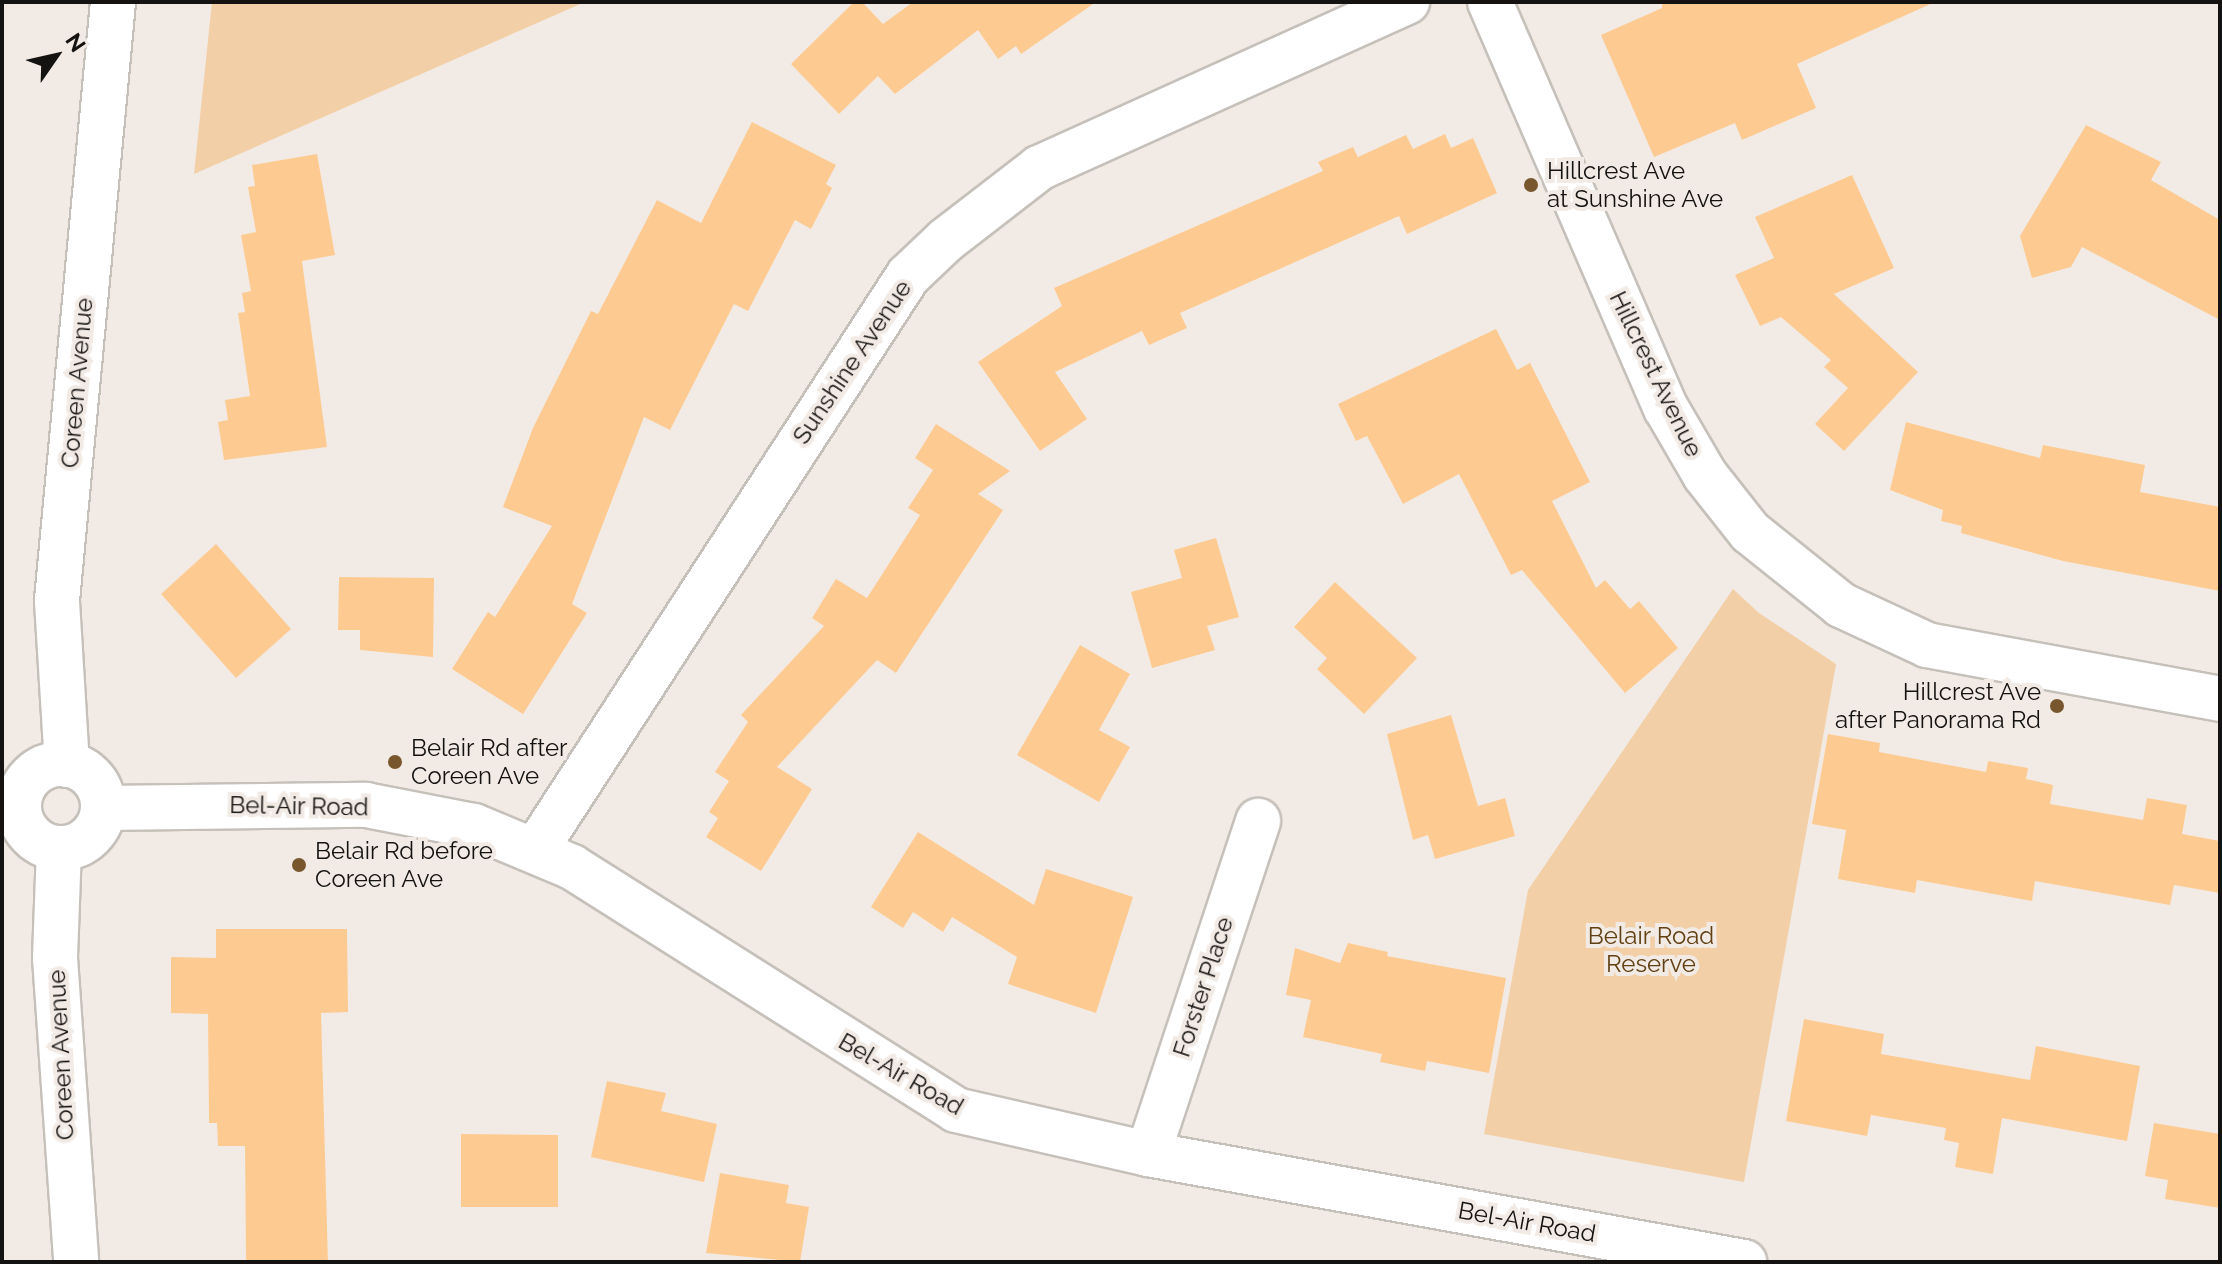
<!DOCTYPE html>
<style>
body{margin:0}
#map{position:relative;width:2222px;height:1264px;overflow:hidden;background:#f2ebe5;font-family:Raleway,sans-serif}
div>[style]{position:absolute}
.green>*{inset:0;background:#f2cfa6}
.building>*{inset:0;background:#fdcb92}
.roads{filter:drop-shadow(2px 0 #c6c0ba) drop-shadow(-2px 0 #c6c0ba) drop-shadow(0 2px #c6c0ba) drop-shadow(0 -2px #c6c0ba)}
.minor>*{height:44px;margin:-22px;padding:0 22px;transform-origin:22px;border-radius:22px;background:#fff}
.minor>.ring{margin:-22px;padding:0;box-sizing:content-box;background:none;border:44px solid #fff;border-radius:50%}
.dots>*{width:22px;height:22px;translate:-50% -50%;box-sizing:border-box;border:4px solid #f2ebe5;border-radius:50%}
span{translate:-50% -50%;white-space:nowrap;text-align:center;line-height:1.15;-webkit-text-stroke:8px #f2ebe5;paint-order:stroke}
.poi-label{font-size:24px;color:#151311}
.left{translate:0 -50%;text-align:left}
.right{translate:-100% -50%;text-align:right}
.street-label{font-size:24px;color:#151311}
.park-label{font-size:24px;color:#614014}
.frame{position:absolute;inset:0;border:4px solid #151311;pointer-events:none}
.north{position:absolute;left:16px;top:16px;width:80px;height:80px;-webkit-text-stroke:6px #f2ebe5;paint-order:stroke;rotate:56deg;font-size:22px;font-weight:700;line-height:32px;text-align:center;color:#151311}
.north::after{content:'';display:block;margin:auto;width:28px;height:36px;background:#151311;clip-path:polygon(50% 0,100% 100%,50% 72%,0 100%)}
</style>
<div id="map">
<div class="green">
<div style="clip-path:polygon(212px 2px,585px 2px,194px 174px)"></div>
<div style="clip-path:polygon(1733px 589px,1759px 613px,1836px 664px,1744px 1182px,1484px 1134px,1528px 890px)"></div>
</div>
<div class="building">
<div style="clip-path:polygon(854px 2px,862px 2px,883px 24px,913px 2px,1096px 2px,1021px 54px,1016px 46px,998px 59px,978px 30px,895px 94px,878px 76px,839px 114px,791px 64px)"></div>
<div style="clip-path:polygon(1662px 2px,1935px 2px,1797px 64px,1816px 108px,1742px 140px,1735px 123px,1654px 157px,1601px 35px,1662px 8px)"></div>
<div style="clip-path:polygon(752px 122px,836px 165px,826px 184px,832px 188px,811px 229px,795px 220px,748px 311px,734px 304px,670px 430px,644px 417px,572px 604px,587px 613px,523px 714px,452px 669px,488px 612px,495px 617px,552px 526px,503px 507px,533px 428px,591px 311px,598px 314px,657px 200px,701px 223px)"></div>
<div style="clip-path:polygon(2086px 125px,2161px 162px,2151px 180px,2220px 220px,2220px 320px,2082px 247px,2071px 267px,2032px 278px,2020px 236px)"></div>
<div style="clip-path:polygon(1445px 134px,1451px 148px,1473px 138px,1497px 193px,1407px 234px,1399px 216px,1180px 313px,1187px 328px,1149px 345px,1142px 331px,1055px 372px,1087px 419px,1040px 451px,978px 362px,1062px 306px,1054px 288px,1323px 171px,1318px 162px,1353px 147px,1358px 157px,1406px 135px,1413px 149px)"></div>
<div style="clip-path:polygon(317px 154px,335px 255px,302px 261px,327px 447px,224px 460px,218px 422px,228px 420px,225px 400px,250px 396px,238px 313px,245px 312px,242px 293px,251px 291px,241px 235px,256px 232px,248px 187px,255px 186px,252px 165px)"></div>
<div style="clip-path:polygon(1852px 175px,1894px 268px,1834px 294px,1918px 372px,1844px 451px,1815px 424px,1848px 388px,1824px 367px,1831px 360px,1781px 317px,1760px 326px,1735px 275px,1774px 258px,1755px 217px)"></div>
<div style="clip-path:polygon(1496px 329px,1517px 370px,1530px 363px,1590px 482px,1552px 501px,1596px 588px,1605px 580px,1630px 609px,1639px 601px,1678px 648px,1625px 693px,1522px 570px,1511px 575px,1459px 474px,1403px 504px,1367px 436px,1356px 441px,1338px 404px)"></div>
<div style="clip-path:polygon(1906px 422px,2040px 458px,2043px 445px,2145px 465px,2140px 492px,2220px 507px,2220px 591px,2063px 561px,1961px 533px,1962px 526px,1941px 521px,1943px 510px,1890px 490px)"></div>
<div style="clip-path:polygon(936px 424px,1010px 471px,978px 494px,1003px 510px,896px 673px,877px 660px,777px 767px,812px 789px,761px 871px,706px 837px,718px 818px,709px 812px,729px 781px,715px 772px,748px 722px,741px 715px,824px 626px,812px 618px,836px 579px,867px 598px,920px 515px,908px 508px,933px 470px,915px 458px)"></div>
<div style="clip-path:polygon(1216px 538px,1239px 617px,1207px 626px,1215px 650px,1152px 668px,1131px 592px,1182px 578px,1174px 550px)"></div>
<div style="clip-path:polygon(216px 544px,291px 629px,236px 678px,161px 594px)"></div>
<div style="clip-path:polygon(339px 577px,434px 578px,433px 657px,360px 650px,360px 630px,338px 630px)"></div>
<div style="clip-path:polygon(1335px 582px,1417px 658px,1364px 714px,1317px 669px,1327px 658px,1294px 627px)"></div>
<div style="clip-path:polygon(1080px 645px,1130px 674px,1099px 730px,1130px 747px,1099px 802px,1017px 755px)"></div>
<div style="clip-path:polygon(1451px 715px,1478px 806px,1505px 798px,1515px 836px,1435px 859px,1428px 835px,1413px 840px,1387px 734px)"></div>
<div style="clip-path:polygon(1828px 734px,1880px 743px,1879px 752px,1986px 772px,1988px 761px,2028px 768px,2026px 779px,2053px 785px,2050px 804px,2143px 820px,2147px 798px,2187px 805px,2182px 834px,2220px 841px,2220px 893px,2174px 885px,2170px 905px,2035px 881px,2032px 901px,1917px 880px,1915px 893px,1838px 879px,1846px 830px,1812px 824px)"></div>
<div style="clip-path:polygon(918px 832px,1034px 905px,1046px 869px,1133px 897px,1096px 1013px,1008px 984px,1017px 957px,952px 917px,943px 932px,913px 912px,903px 928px,871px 907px)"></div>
<div style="clip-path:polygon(216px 929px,347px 929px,348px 1012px,321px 1013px,328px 1262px,246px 1262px,245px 1146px,218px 1146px,217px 1123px,209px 1123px,208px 1014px,171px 1013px,171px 957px,216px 958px)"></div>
<div style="clip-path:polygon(1348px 943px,1388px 952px,1387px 956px,1506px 978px,1489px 1073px,1427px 1061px,1425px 1071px,1380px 1062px,1382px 1054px,1303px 1037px,1311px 1000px,1286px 995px,1295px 948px,1340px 963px)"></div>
<div style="clip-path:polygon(1804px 1019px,1884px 1034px,1881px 1054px,2030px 1080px,2036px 1046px,2140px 1066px,2127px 1141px,2002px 1118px,1993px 1174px,1955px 1167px,1959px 1143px,1944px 1140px,1946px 1128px,1871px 1115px,1867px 1136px,1786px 1121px)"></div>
<div style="clip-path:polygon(607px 1081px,666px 1093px,661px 1111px,717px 1124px,704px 1182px,591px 1157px)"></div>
<div style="clip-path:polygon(2154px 1123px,2220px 1134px,2220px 1208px,2165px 1199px,2168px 1180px,2145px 1176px)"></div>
<div style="clip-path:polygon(461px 1134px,558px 1135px,558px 1207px,461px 1207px)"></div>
<div style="clip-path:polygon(720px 1173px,789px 1185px,786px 1203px,809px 1207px,800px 1262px,706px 1253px)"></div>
</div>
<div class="roads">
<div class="minor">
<div style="left:1490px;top:2px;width:443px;rotate:66.6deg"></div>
<div style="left:1666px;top:408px;width:78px;rotate:59.8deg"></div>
<div style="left:1705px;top:475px;width:73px;rotate:51.7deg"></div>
<div style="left:1750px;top:532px;width:117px;rotate:38.7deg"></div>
<div style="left:1841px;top:605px;width:95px;rotate:24.9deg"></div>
<div style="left:1927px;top:645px;width:298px;rotate:10.4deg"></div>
<div class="ring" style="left:19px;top:764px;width:40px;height:40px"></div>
<div style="left:67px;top:765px;width:165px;rotate:-93.5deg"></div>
<div style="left:57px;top:600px;width:601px;rotate:-84.65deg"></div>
<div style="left:103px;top:808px;width:263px;rotate:-0.7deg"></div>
<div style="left:366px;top:805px;width:110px;rotate:11deg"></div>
<div style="left:474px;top:826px;width:106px;rotate:22.7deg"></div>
<div style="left:572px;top:867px;width:454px;rotate:32.3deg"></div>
<div style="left:956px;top:1110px;width:197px;rotate:12.9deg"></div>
<div style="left:1148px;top:1154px;width:606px;rotate:10.27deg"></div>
<div style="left:59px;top:848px;width:110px;rotate:92.1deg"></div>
<div style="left:55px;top:958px;width:305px;rotate:86deg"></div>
<div style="left:536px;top:849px;width:683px;rotate:-57.01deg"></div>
<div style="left:908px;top:276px;width:52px;rotate:-43.5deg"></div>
<div style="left:946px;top:240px;width:118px;rotate:-37.7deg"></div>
<div style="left:1039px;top:168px;width:404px;rotate:-24.3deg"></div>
<div style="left:1148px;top:1154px;width:351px;rotate:-71.7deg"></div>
</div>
</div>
<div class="dots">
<div style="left:1531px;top:185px;background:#78572e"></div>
<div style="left:2057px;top:706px;background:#78572e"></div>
<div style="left:395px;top:762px;background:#78572e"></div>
<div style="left:299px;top:865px;background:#78572e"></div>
</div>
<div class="poi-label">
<span class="left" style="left:1547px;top:185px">Hillcrest Ave<br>at Sunshine Ave</span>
<span class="right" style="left:2041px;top:706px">Hillcrest Ave<br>after Panorama Rd</span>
<span class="left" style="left:411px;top:762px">Belair Rd after<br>Coreen Ave</span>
<span class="left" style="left:315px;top:865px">Belair Rd before<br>Coreen Ave</span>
</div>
<div class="street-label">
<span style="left:852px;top:362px;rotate:-56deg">Sunshine Avenue</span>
<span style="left:1656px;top:374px;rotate:64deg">Hillcrest Avenue</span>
<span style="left:77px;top:383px;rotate:-85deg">Coreen Avenue</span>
<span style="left:299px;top:806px;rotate:1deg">Bel-Air Road</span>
<span style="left:1203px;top:987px;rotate:-72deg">Forster Place</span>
<span style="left:61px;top:1055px;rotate:-93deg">Coreen Avenue</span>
<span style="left:901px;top:1074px;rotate:30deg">Bel-Air Road</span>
<span style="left:1527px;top:1222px;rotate:10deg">Bel-Air Road</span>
</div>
<div class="park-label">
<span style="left:1651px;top:950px">Belair Road<br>Reserve</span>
</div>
<div class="frame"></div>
<div class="north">N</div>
</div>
